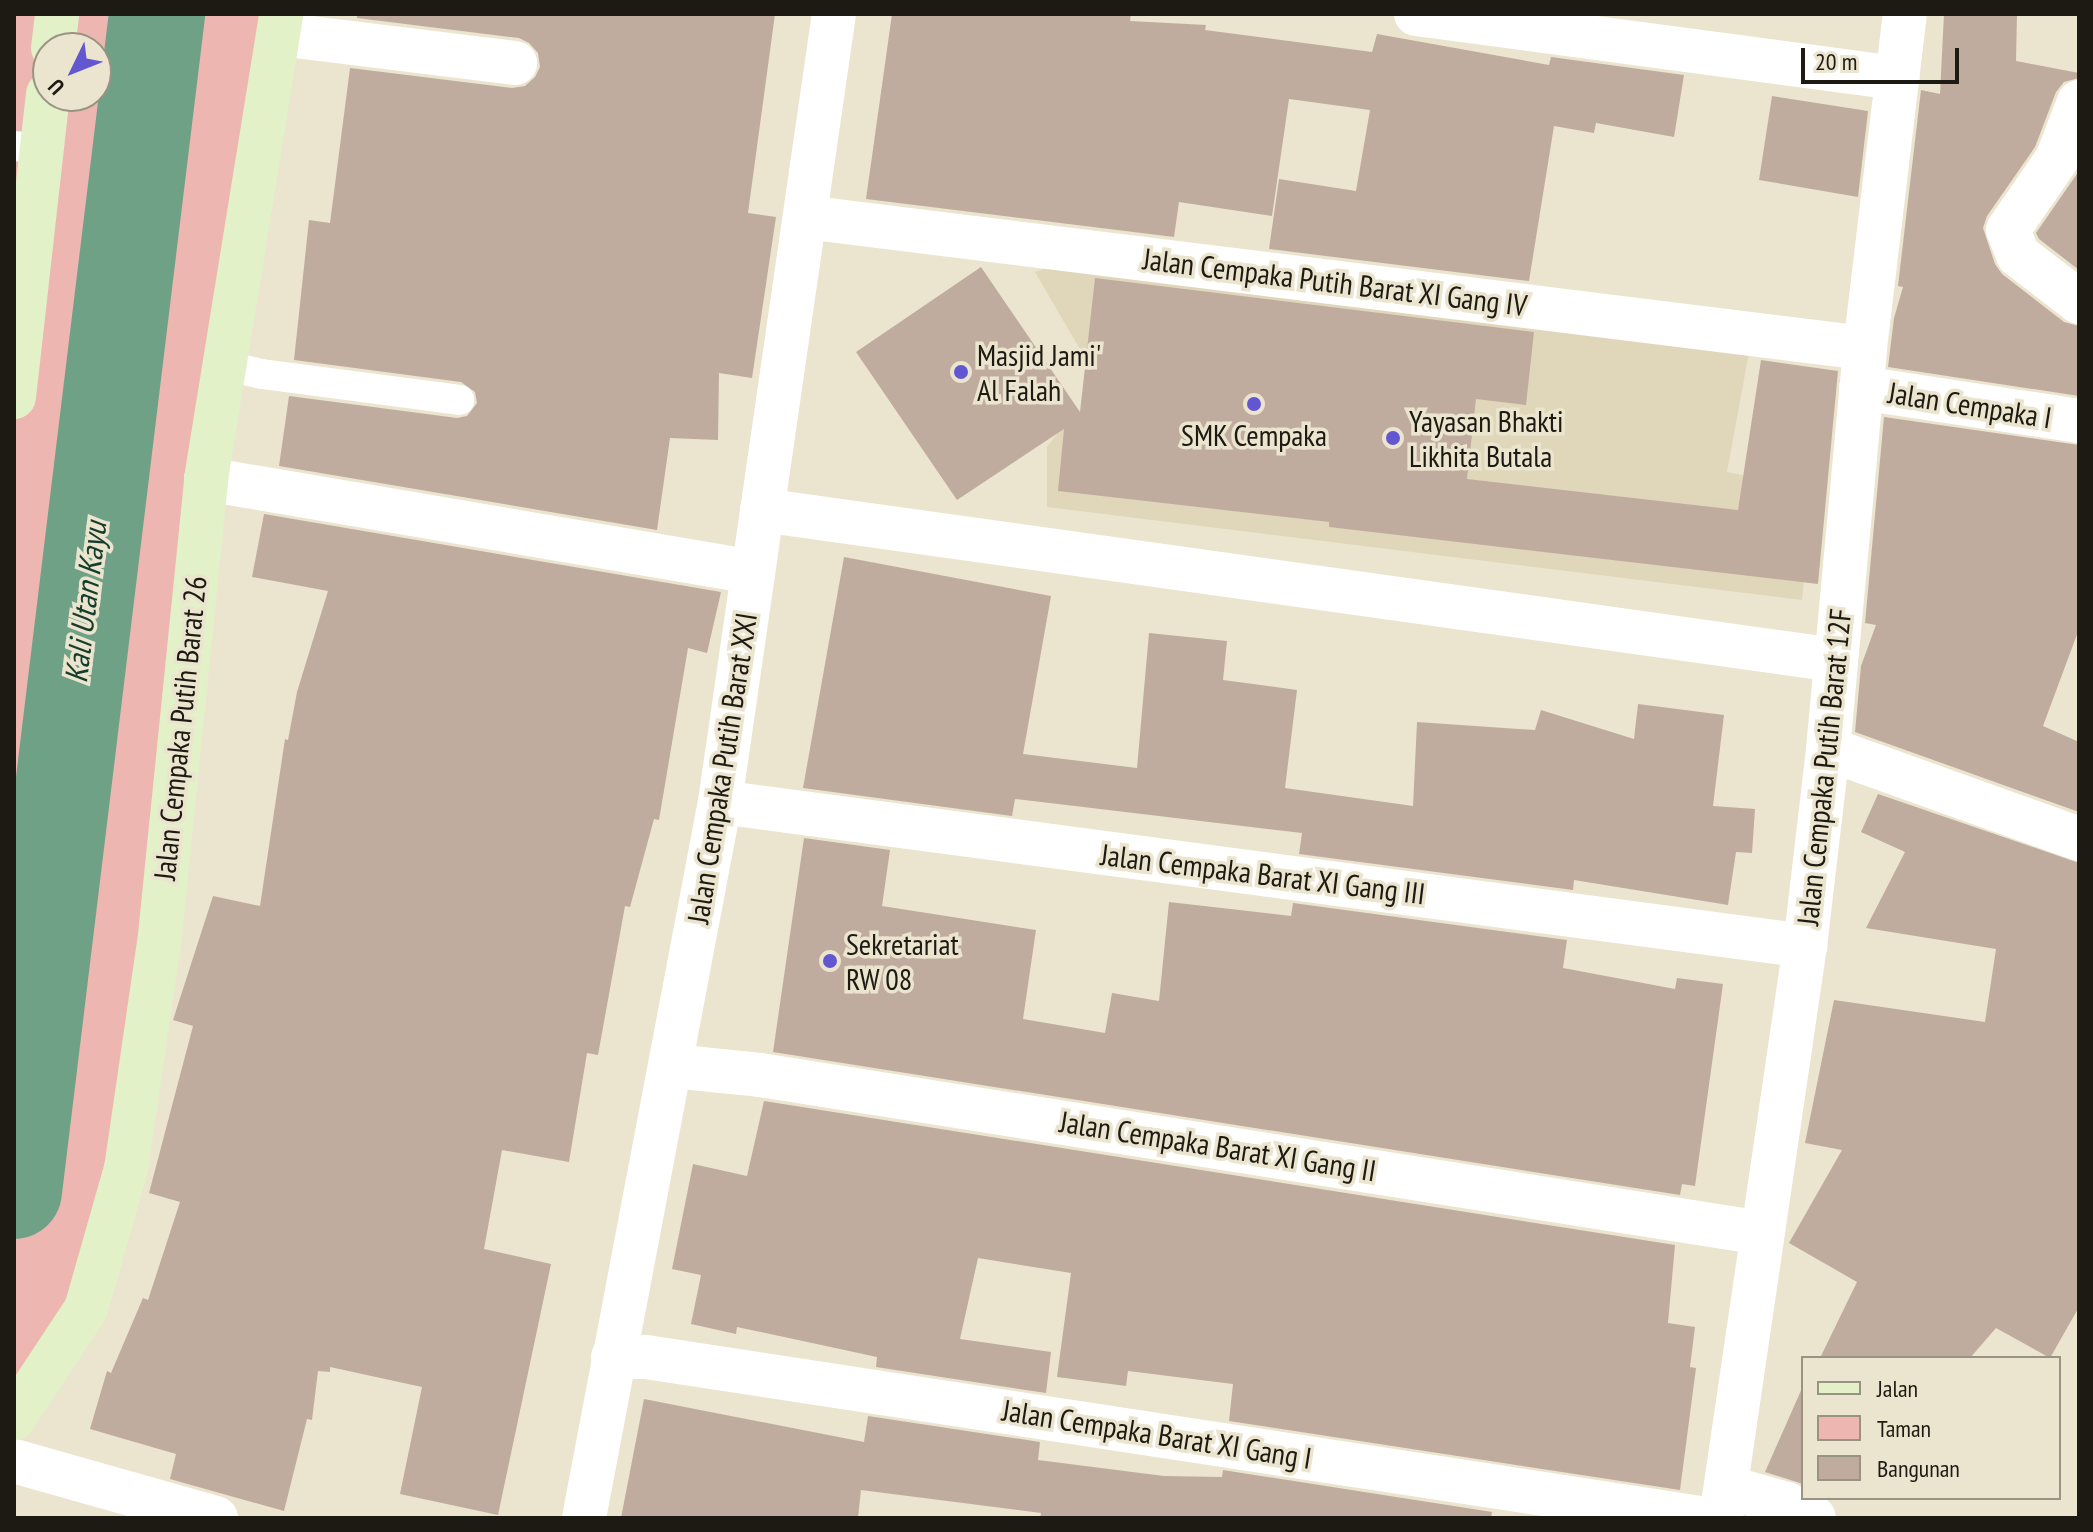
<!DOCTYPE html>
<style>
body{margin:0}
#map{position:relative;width:2093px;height:1532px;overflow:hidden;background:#ebe4ce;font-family:"PT Sans Narrow",sans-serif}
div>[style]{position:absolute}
.built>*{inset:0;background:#e0d7ba}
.green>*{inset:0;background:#eeb6b1}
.river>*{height:96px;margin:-48px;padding:0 48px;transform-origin:48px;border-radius:48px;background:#6fa187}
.building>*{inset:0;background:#c0ac9e}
.lane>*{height:30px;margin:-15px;padding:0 15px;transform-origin:15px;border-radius:15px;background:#fff}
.street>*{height:44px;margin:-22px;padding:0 22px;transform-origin:22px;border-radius:22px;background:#fff}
.secondary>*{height:44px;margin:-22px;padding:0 22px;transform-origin:22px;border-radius:22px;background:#e2f1c7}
.dots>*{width:22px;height:22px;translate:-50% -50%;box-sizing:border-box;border:4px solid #ebe4ce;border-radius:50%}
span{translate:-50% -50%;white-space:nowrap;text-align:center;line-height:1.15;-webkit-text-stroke:7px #ebe4ce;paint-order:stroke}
.street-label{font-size:30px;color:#1c1a12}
.poi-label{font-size:30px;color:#1c1a12}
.left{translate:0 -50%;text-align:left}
.water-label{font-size:32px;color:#143e2b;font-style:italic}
.frame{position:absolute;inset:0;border:16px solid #1c1a12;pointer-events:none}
.legend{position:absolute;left:1801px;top:1356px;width:260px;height:144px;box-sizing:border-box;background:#ebe4ce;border:2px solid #989383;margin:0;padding:10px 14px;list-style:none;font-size:24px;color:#1c1a12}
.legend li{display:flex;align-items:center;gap:16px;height:40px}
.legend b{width:40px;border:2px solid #989383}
.north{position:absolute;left:32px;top:32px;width:80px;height:80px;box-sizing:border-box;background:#ebe4ce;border:2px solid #989383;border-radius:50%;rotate:227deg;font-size:22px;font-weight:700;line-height:32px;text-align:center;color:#1c1a12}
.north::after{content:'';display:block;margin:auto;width:28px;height:36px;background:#6257d0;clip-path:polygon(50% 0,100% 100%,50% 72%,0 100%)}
.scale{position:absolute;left:1801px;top:48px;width:158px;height:36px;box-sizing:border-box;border:4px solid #1c1a12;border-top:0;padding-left:10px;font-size:24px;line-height:28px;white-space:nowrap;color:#1c1a12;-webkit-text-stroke:6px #ebe4ce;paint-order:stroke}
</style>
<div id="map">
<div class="built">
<div style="clip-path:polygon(1054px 265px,1751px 341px,1727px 472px,1813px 490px,1802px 600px,1047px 507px,1047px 447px,1060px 430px,1084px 412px,1088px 363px,1035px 272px)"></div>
</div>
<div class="green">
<div style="clip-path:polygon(14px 14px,62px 14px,48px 48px,48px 96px,14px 298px)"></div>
<div style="clip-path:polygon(65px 14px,281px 14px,126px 1169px,14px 1418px,14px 408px,54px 96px,96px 96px,96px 48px,60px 48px)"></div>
</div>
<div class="river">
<div style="left:14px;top:1191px;width:1186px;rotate:-83.07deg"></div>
</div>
<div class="building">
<div style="clip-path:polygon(357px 14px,775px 14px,748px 213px,776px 217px,752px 378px,719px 373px,718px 440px,670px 438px,657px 530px,279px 466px,289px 396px,457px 418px,467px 416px,477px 403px,475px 392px,461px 382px,294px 360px,309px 220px,330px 223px,350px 68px,512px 88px,525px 86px,535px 77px,540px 67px,538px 53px,529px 43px,519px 38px,357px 18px)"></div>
<div style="clip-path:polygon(892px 14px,1131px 14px,1130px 21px,1206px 25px,1205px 30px,1372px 52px,1377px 34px,1549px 65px,1551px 57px,1684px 75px,1674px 137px,1596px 123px,1594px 133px,1554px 126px,1529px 281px,1269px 249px,1279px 179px,1356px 191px,1370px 110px,1289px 99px,1272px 216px,1179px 202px,1174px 237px,866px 199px)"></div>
<div style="clip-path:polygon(1944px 14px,2017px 14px,2016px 61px,2079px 73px,2079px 78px,2064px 82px,2056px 92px,2035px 147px,1987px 216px,1983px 228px,1995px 264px,2002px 274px,2064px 322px,2079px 326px,2079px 396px,1888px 367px,1894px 318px,1903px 287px,1898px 286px,1921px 90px,1940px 94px)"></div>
<div style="clip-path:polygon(1772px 96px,1868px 111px,1858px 197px,1759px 180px)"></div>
<div style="clip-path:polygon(2079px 171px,2079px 270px,2039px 239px,2036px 233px)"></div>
<div style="clip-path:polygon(981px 267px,1080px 412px,1095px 278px,1534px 332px,1526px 405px,1476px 399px,1467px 479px,1738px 510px,1761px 360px,1838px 371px,1818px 584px,1329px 527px,1329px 522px,1058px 491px,1064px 429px,957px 500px,856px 352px)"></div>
<div style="clip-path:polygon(1884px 417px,2079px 445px,2079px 629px,2043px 726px,2079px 742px,2079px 812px,1855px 732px,1861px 666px,1876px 625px,1865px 623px)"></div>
<div style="clip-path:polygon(264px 514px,721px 592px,707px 653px,688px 648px,659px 820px,654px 819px,630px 907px,625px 906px,598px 1055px,587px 1053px,569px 1162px,502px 1150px,484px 1249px,551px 1264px,498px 1515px,400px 1494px,422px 1387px,330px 1367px,330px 1372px,318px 1371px,312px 1420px,307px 1419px,284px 1511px,170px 1479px,176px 1454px,90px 1429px,107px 1371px,111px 1373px,143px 1298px,148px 1300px,180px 1202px,149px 1193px,193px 1026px,173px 1020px,213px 896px,260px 906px,285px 739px,288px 740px,297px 692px,328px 591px,252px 577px)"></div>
<div style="clip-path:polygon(844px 557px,1051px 596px,1023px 754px,1137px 768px,1149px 633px,1227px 641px,1223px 680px,1297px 690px,1285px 788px,1413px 806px,1417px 722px,1535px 730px,1541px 710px,1634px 739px,1638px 704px,1724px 715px,1713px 806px,1755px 809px,1752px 853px,1736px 852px,1728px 905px,1574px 880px,1573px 890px,1299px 854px,1302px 833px,1015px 799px,1012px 816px,803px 788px)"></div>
<div style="clip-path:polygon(1878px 794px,2079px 863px,2079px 1307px,2050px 1358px,1996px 1328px,1970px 1358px,1820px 1358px,1857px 1282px,1789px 1243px,1842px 1150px,1805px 1143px,1834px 1000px,1985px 1022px,1996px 949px,1866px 928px,1905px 852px,1861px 832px)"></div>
<div style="clip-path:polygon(804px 838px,890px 850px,882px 906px,1036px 930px,1023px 1019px,1105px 1033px,1112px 993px,1159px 1001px,1169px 902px,1291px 916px,1293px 903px,1567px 940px,1563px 968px,1675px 989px,1677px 978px,1723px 984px,1695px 1186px,1682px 1184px,1680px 1195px,773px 1052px)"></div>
<div style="clip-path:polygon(764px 1101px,1675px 1245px,1668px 1323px,1695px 1327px,1690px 1367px,1696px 1368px,1680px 1490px,1229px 1421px,1233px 1384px,1128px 1371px,1126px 1386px,1057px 1377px,1071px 1273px,978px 1258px,960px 1339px,1051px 1352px,1046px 1393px,876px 1367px,877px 1357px,737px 1327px,736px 1334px,691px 1324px,701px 1275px,672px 1269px,693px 1164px,747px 1176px)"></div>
<div style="clip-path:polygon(1803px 1386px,1803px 1484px,1765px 1472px)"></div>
<div style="clip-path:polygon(644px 1399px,864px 1442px,868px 1416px,1040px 1442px,1038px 1460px,1164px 1476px,1222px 1477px,1223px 1470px,1492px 1512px,1491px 1518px,1040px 1518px,1041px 1513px,861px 1490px,858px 1518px,621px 1518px)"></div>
</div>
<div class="lane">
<div style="left:14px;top:146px;width:28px;rotate:6deg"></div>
<div style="left:222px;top:365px;width:41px;rotate:12.7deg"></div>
<div style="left:262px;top:374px;width:199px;rotate:7.5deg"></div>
</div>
<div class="street">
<div style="left:1416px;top:14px;width:486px;rotate:7.6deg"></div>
<div style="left:279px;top:34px;width:238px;rotate:7deg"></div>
<div style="left:2079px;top:102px;width:61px;rotate:111.1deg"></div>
<div style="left:2057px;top:159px;width:86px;rotate:124.6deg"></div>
<div style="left:2008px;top:230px;width:27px;rotate:68deg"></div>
<div style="left:2018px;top:255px;width:77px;rotate:37.6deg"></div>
<div style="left:805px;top:217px;width:1068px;rotate:7.05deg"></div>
<div style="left:1861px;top:388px;width:220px;rotate:8.6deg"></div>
<div style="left:206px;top:479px;width:555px;rotate:9.65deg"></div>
<div style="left:762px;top:510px;width:1083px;rotate:7.96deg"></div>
<div style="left:1828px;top:749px;width:267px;rotate:19.7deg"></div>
<div style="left:720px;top:802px;width:1095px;rotate:7.56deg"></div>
<div style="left:672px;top:1066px;width:88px;rotate:5.8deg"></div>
<div style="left:760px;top:1075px;width:1014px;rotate:8.96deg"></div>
<div style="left:613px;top:1357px;width:33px"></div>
<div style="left:646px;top:1357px;width:1066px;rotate:8.68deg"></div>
<div style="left:14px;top:1461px;width:210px;rotate:15.8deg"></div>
<div style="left:1726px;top:1487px;width:63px;rotate:15.6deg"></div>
<div style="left:1787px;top:1504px;width:30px;rotate:27deg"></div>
<div style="left:584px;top:1518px;width:729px;rotate:-79.25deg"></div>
<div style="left:720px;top:802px;width:796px;rotate:-81.77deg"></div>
<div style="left:1721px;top:1518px;width:578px;rotate:-81.65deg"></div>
<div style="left:1805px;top:946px;width:198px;rotate:-83.3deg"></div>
<div style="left:1828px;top:749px;width:403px;rotate:-84.7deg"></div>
<div style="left:1865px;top:348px;width:336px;rotate:-83.2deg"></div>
</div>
<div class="secondary">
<div style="left:53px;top:48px;width:34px;rotate:-83deg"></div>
<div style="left:14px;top:397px;width:305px;rotate:-83.6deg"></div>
<div style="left:14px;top:1418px;width:131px;rotate:-56.6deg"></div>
<div style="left:86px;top:1309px;width:146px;rotate:-74.1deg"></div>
<div style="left:126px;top:1169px;width:236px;rotate:-81.7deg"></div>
<div style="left:160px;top:935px;width:458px;rotate:-84.2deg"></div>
<div style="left:206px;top:479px;width:471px;rotate:-80.8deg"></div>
</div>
<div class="dots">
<div style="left:961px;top:372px;background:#6257d0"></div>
<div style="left:1254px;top:404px;background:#6257d0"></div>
<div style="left:1393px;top:438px;background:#6257d0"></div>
<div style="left:830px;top:961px;background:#6257d0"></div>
</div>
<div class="street-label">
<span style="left:1335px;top:282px;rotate:7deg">Jalan Cempaka Putih Barat XI Gang IV</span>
<span style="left:1970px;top:405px;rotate:9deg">Jalan Cempaka I</span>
<span style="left:180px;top:728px;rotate:-84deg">Jalan Cempaka Putih Barat 26</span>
<span style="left:1824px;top:767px;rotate:-84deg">Jalan Cempaka Putih Barat 12F</span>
<span style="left:722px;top:768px;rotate:-81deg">Jalan Cempaka Putih Barat XXI</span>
<span style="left:1263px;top:874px;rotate:7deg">Jalan Cempaka Barat XI Gang III</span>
<span style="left:1218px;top:1146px;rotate:9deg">Jalan Cempaka Barat XI Gang II</span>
<span style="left:1157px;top:1434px;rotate:9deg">Jalan Cempaka Barat XI Gang I</span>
</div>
<div class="poi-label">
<span class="left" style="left:977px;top:372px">Masjid Jami'<br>Al Falah</span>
<span class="left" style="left:1409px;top:438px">Yayasan Bhakti<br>Likhita Butala</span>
<span style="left:1254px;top:435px">SMK Cempaka</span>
<span class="left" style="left:846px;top:961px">Sekretariat<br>RW 08</span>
</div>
<div class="water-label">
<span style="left:85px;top:602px;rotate:-83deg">Kali Utan Kayu</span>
</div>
<div class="frame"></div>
<ul class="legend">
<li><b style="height:10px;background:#e2f1c7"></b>Jalan</li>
<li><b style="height:22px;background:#eeb6b1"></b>Taman</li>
<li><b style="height:22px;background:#c0ac9e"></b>Bangunan</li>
</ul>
<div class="north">U</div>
<div class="scale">20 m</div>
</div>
